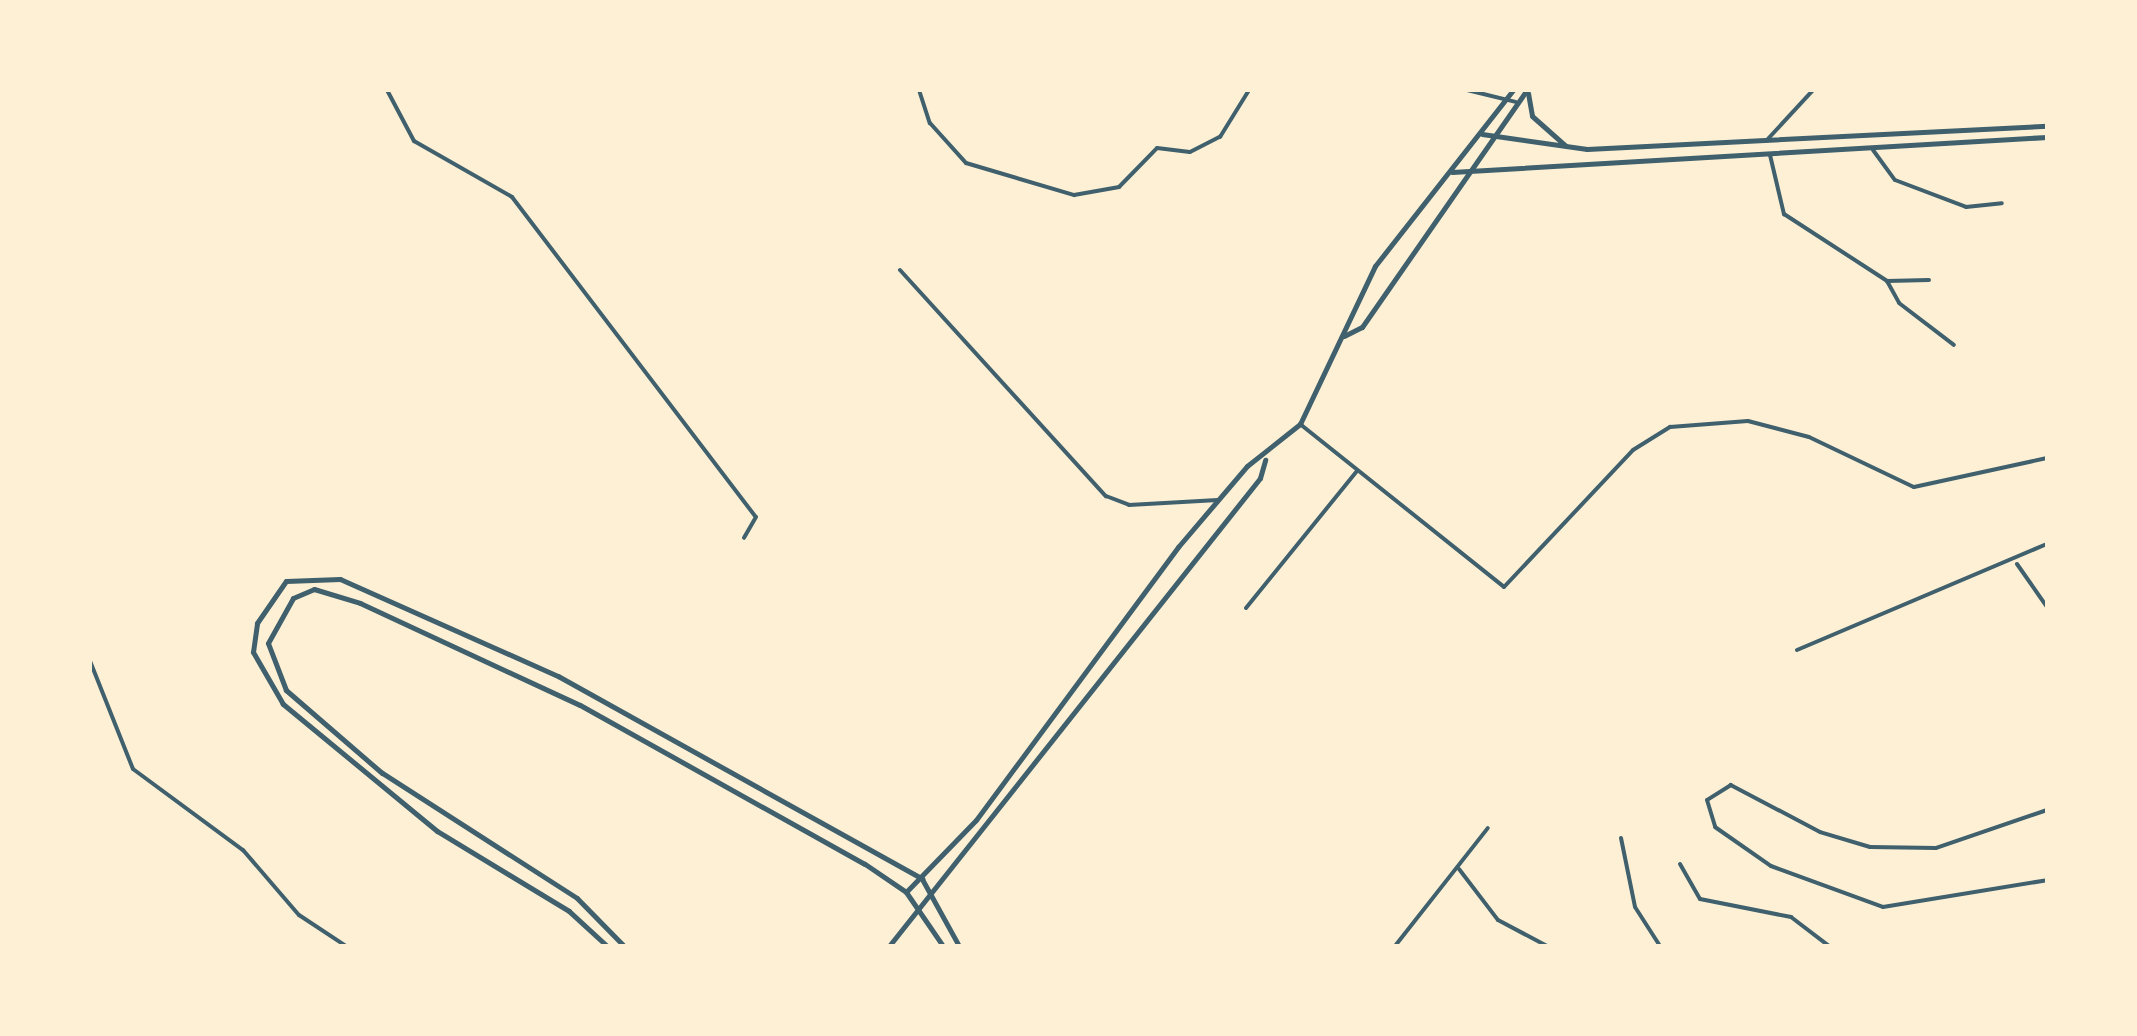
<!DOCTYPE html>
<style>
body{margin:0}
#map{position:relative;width:2137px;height:1036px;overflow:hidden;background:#fdf0d5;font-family:Barlow,sans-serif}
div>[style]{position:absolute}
.minor>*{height:4px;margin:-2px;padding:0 2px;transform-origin:2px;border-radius:2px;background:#3f606c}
.tertiary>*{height:5px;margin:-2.5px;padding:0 2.5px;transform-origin:2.5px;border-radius:2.5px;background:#3f606c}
span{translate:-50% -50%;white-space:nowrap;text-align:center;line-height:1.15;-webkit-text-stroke:10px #fdf0d5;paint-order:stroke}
.frame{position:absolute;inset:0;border:92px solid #fdf0d5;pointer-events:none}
</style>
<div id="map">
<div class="minor">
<div style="left:387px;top:90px;width:58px;rotate:62.1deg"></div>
<div style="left:414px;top:141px;width:113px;rotate:29.7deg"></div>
<div style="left:512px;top:197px;width:402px;rotate:52.7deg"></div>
<div style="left:756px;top:517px;width:24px;rotate:120deg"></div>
<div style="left:919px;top:90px;width:35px;rotate:72deg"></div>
<div style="left:930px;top:123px;width:54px;rotate:48deg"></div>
<div style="left:966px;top:163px;width:113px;rotate:16.5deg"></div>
<div style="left:1074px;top:195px;width:46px;rotate:-10.1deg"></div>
<div style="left:1119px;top:187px;width:54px;rotate:-45.7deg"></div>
<div style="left:1157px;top:148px;width:33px;rotate:7deg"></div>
<div style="left:1190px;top:152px;width:34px;rotate:-27deg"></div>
<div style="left:1220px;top:137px;width:55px;rotate:-58.3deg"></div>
<div style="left:1467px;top:90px;width:50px;rotate:13.8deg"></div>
<div style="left:1766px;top:141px;width:69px;rotate:-47.3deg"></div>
<div style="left:1873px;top:150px;width:37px;rotate:54deg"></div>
<div style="left:1895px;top:180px;width:76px;rotate:20.8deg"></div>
<div style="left:1966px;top:207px;width:36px;rotate:-6deg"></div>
<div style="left:1770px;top:155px;width:61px;rotate:76.7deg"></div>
<div style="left:1784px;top:214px;width:123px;rotate:33deg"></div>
<div style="left:1887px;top:281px;width:25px;rotate:61deg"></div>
<div style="left:1899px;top:303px;width:69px;rotate:37.4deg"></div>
<div style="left:900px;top:270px;width:306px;rotate:47.7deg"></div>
<div style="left:1106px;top:496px;width:25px;rotate:21deg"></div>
<div style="left:1129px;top:505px;width:89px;rotate:-3.2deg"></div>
<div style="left:1887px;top:281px;width:42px;rotate:-1.4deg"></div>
<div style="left:1300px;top:424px;width:261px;rotate:38.6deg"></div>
<div style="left:1504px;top:587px;width:188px;rotate:-46.7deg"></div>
<div style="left:1633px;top:450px;width:44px;rotate:-31.9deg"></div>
<div style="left:1670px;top:427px;width:78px;rotate:-4.4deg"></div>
<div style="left:1748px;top:421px;width:63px;rotate:14.7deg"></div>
<div style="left:1809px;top:437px;width:116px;rotate:25.5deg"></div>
<div style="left:1914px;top:487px;width:136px;rotate:-12.3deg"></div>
<div style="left:2017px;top:564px;width:52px;rotate:55.1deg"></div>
<div style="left:1246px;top:608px;width:175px;rotate:-51deg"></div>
<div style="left:1797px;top:650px;width:272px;rotate:-23deg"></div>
<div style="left:90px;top:661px;width:116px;rotate:68.3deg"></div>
<div style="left:133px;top:769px;width:137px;rotate:36.4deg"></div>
<div style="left:243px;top:850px;width:86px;rotate:49.3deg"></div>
<div style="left:299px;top:915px;width:56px;rotate:33.4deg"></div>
<div style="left:2047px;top:810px;width:117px;rotate:161.1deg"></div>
<div style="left:1936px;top:848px;width:66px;rotate:-179.1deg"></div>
<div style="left:1870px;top:847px;width:52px;rotate:-163.3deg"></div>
<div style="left:1820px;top:832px;width:101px;rotate:-152.2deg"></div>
<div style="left:1731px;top:785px;width:28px;rotate:148deg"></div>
<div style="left:1707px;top:800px;width:28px;rotate:73deg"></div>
<div style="left:1715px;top:827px;width:68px;rotate:34.9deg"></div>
<div style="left:1771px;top:866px;width:119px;rotate:20.1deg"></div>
<div style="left:1883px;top:907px;width:166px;rotate:-9.3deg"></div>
<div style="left:1621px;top:838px;width:70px;rotate:78.5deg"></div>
<div style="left:1635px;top:907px;width:46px;rotate:57.3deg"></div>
<div style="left:1680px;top:864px;width:40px;rotate:60.3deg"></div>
<div style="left:1700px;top:899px;width:93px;rotate:11.2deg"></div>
<div style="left:1791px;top:917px;width:48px;rotate:37.3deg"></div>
<div style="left:1459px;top:869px;width:64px;rotate:52.6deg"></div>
<div style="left:1498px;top:920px;width:55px;rotate:28deg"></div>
<div style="left:1395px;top:946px;width:150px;rotate:-51.8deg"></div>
</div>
<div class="tertiary">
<div style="left:1528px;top:93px;width:23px;rotate:80deg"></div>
<div style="left:1532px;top:116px;width:45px;rotate:41.4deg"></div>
<div style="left:1482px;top:134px;width:106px;rotate:8.1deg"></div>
<div style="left:1587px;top:149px;width:461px;rotate:-2.9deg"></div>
<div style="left:1452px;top:172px;width:596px;rotate:-3.37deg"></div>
<div style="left:1344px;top:336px;width:20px;rotate:-27deg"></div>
<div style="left:1362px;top:327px;width:289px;rotate:-55.2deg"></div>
<div style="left:906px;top:892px;width:100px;rotate:-45.8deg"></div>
<div style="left:976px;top:820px;width:340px;rotate:-53.5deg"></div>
<div style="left:1178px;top:547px;width:106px;rotate:-49.6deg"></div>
<div style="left:1247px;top:466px;width:68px;rotate:-38.4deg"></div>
<div style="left:1300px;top:424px;width:175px;rotate:-64.6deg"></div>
<div style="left:1375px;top:266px;width:224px;rotate:-51.9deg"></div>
<div style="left:607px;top:946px;width:52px;rotate:-137.4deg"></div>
<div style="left:569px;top:911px;width:154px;rotate:-148.8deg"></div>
<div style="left:437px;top:831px;width:200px;rotate:-140.5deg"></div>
<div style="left:283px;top:704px;width:60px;rotate:-120deg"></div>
<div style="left:253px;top:652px;width:29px;rotate:-82deg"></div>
<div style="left:257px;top:623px;width:51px;rotate:-55.4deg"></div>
<div style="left:286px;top:581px;width:54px;rotate:-2.1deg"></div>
<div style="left:340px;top:579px;width:239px;rotate:24deg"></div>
<div style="left:558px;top:676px;width:417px;rotate:29.1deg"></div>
<div style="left:922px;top:879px;width:77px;rotate:61.1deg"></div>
<div style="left:624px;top:946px;width:67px;rotate:-134.4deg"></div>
<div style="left:577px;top:898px;width:232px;rotate:-147.3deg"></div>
<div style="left:382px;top:773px;width:127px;rotate:-139.2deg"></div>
<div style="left:286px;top:690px;width:50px;rotate:-111deg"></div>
<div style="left:268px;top:643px;width:51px;rotate:-60.9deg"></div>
<div style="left:293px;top:598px;width:23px;rotate:-23deg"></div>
<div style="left:314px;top:589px;width:48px;rotate:16.9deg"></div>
<div style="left:360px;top:603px;width:242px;rotate:24.9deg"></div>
<div style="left:580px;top:705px;width:326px;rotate:29.2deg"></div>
<div style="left:865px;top:864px;width:50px;rotate:34.3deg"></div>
<div style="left:906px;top:892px;width:65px;rotate:55.6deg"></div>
<div style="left:889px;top:946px;width:597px;rotate:-51.59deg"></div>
<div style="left:1260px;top:478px;width:19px;rotate:-74deg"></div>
</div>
<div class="frame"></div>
</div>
